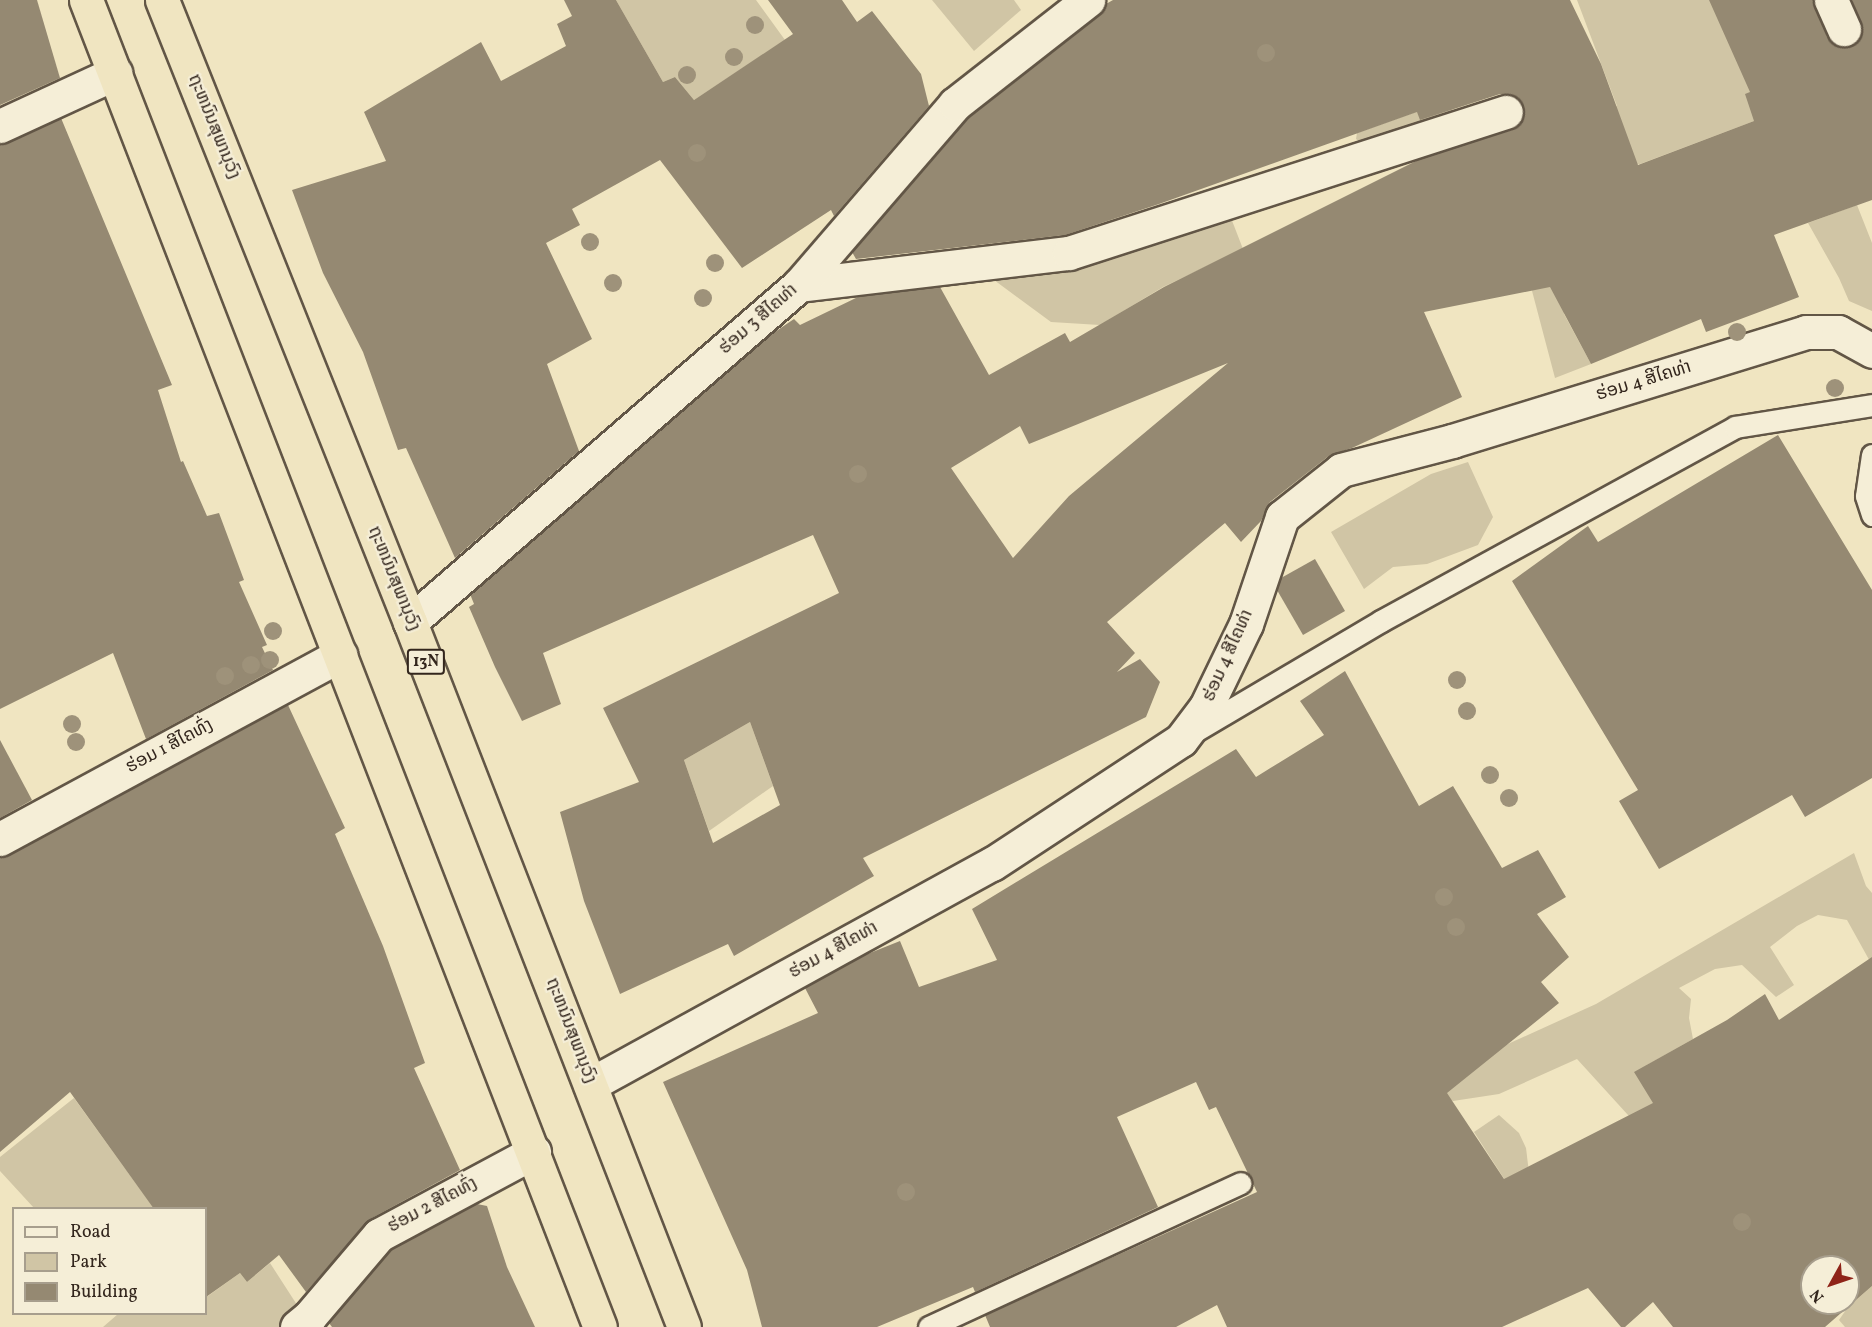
<!DOCTYPE html>
<meta charset="utf-8">
<style>
body{margin:0}
#map{position:relative;width:1872px;height:1327px;overflow:hidden;background:#f0e5c1;font-family:Vollkorn,"Noto Sans Lao",serif}
div>[style]{position:absolute}
.green>*{inset:0;background:#d0c5a5}
.building>*{inset:0;background:#958972}
.roads{filter:drop-shadow(2px 0 #625646) drop-shadow(-2px 0 #625646) drop-shadow(0 2px #625646) drop-shadow(0 -2px #625646)}
.service>*{height:21px;margin:-10.5px;padding:0 10.5px;transform-origin:10.5px;border-radius:10.5px;background:#f5eed7}
.minor>*{height:33px;margin:-16.5px;padding:0 16.5px;transform-origin:16.5px;border-radius:16.5px;background:#f5eed7}
.trunk>*{height:33px;margin:-16.5px;padding:0 16.5px;transform-origin:16.5px;border-radius:16.5px;background:#f0e5c1}
.trees>*{width:18px;height:18px;margin:-9px;border-radius:50%;background:#9e927a}
span{translate:-50% -50%;white-space:nowrap;text-align:center;line-height:1.15;-webkit-text-stroke:4.5px #f5eed7;paint-order:stroke}
.shield-label span{padding:2px 4px;background:#f5eed7;border:2px solid;border-radius:4px;-webkit-text-stroke-width:0}
.shield-label{font-size:16px;color:#33261d;font-weight:700}
.street-label{font-size:18px;color:#33261d}
.legend{position:absolute;left:12px;top:1207px;width:195px;height:108px;box-sizing:border-box;background:#f5eed7;border:2px solid #a79e8d;margin:0;padding:8px 10px;list-style:none;font-size:18px;color:#33261d}
.legend li{display:flex;align-items:center;gap:12px;height:30px}
.legend b{width:30px;border:2px solid #a79e8d}
.north{position:absolute;left:1800px;top:1255px;width:60px;height:60px;box-sizing:border-box;background:#f5eed7;border:2px solid #a79e8d;border-radius:50%;rotate:230deg;font-size:16px;font-weight:700;line-height:24px;text-align:center;color:#33261d}
.north::after{content:'';display:block;margin:auto;width:21px;height:27px;background:#8f2418;clip-path:polygon(50% 0,100% 100%,50% 72%,0 100%)}
</style>
<div id="map">
<div class="green">
<div style="clip-path:polygon(616px 0,756px 0,785px 40px,694px 100px,675px 77px,663px 82px)"></div>
<div style="clip-path:polygon(932px 0,1014px 0,1021px 10px,974px 51px)"></div>
<div style="clip-path:polygon(1577px 0,1852px 0,1872px 40px,1754px 121px,1640px 164px,1633px 164px,1564px 314px,1591px 364px,1555px 378px,1492px 139px,1617px 106px)"></div>
<div style="clip-path:polygon(1444px 102px,1453px 108px,1448px 119px,1364px 145px,1356px 139px,1357px 133px)"></div>
<div style="clip-path:polygon(1857px 205px,1872px 243px,1872px 311px,1849px 301px,1839px 278px,1808px 223px)"></div>
<div style="clip-path:polygon(1231px 218px,1243px 249px,1163px 287px,1100px 325px,1051px 322px,994px 280px,1059px 268px)"></div>
<div style="clip-path:polygon(1468px 462px,1493px 517px,1478px 545px,1427px 564px,1393px 567px,1364px 589px,1331px 532px,1431px 474px)"></div>
<div style="clip-path:polygon(750px 722px,773px 786px,709px 831px,684px 760px)"></div>
<div style="clip-path:polygon(1854px 853px,1866px 886px,1872px 893px,1872px 965px,1847px 920px,1818px 915px,1797px 926px,1770px 947px,1794px 985px,1776px 997px,1742px 965px,1715px 969px,1679px 988px,1691px 999px,1689px 1018px,1693px 1039px,1647px 1065px,1673px 1135px,1638px 1126px,1577px 1059px,1499px 1094px,1453px 1101px,1437px 1094px,1455px 1068px,1596px 1004px)"></div>
<div style="clip-path:polygon(74px 1098px,129px 1174px,154px 1208px,34px 1208px,0 1171px,0 1157px)"></div>
<div style="clip-path:polygon(1499px 1115px,1519px 1133px,1526px 1148px,1530px 1181px,1512px 1191px,1474px 1132px)"></div>
<div style="clip-path:polygon(270px 1263px,301px 1311px,281px 1327px,103px 1327px,118px 1314px,206px 1314px,206px 1294px,208px 1296px,240px 1273px,247px 1282px)"></div>
<div style="clip-path:polygon(1872px 1286px,1872px 1327px,1845px 1327px,1839px 1320px,1848px 1307px)"></div>
</div>
<div class="building">
<div style="clip-path:polygon(0 0,37px 0,60px 78px,0 105px)"></div>
<div style="clip-path:polygon(564px 0,616px 0,663px 82px,675px 77px,694px 100px,793px 34px,768px 0,842px 0,857px 22px,872px 11px,921px 74px,929px 106px,834px 216px,831px 210px,742px 268px,660px 160px,572px 209px,580px 225px,546px 243px,592px 339px,547px 364px,579px 451px,455px 558px,406px 448px,398px 450px,363px 352px,323px 273px,292px 190px,386px 161px,364px 112px,481px 42px,501px 81px,566px 46px,557px 24px,572px 16px)"></div>
<div style="clip-path:polygon(evenodd,1113px 0,1570px 0,1601px 64px,1638px 165px,1754px 121px,1745px 94px,1750px 92px,1709px 0,1813px 0,1827px 37px,1834px 44px,1843px 48px,1851px 46px,1859px 40px,1863px 31px,1852px 0,1872px 0,1872px 200px,1774px 235px,1799px 297px,1706px 332px,1701px 319px,1591px 364px,1550px 287px,1424px 312px,1462px 397px,1352px 448px,1330px 455px,1270px 502px,1261px 521px,1241px 542px,1225px 523px,1107px 622px,1135px 653px,1117px 672px,1140px 659px,1160px 682px,1146px 717px,863px 858px,874px 876px,734px 956px,728px 944px,620px 994px,584px 901px,560px 812px,639px 782px,603px 708px,839px 593px,813px 535px,543px 653px,561px 704px,522px 721px,495px 667px,469px 607px,474px 604px,470px 594px,769px 336px,794px 319px,800px 325px,858px 297px,940px 287px,989px 375px,1065px 333px,1070px 342px,1164px 287px,1420px 159px,1512px 130px,1519px 125px,1524px 116px,1524px 107px,1519px 99px,1510px 94px,1500px 94px,1420px 120px,1417px 112px,1159px 204px,1065px 235px,856px 259px,852px 252px,968px 118px,1100px 15px,1106px 4px,1113px 0,1228px 363px,1069px 496px,1013px 558px,951px 468px,1020px 426px,1029px 444px,1228px 363px,1113px 0,750px 722px,780px 805px,713px 843px,684px 760px,750px 722px)"></div>
<div style="clip-path:polygon(61px 118px,172px 385px,158px 390px,181px 462px,183px 461px,207px 516px,219px 513px,244px 580px,239px 582px,267px 645px,262px 647px,273px 670px,146px 739px,113px 653px,0 709px,0 144px)"></div>
<div style="clip-path:polygon(1778px 435px,1872px 590px,1872px 778px,1805px 817px,1792px 795px,1659px 869px,1619px 801px,1638px 790px,1512px 581px,1588px 526px,1598px 542px)"></div>
<div style="clip-path:polygon(1315px 559px,1345px 611px,1303px 635px,1277px 590px,1281px 578px)"></div>
<div style="clip-path:polygon(evenodd,1345px 671px,1419px 806px,1453px 786px,1502px 868px,1538px 850px,1566px 897px,1537px 914px,1569px 957px,1541px 982px,1559px 1003px,1447px 1093px,1504px 1179px,1653px 1103px,1634px 1072px,1727px 1020px,1765px 994px,1779px 1020px,1872px 957px,1872px 1286px,1825px 1327px,1673px 1327px,1653px 1302px,1625px 1327px,1621px 1327px,1588px 1288px,1502px 1327px,1227px 1327px,1217px 1305px,1176px 1327px,990px 1327px,985px 1315px,1257px 1192px,1216px 1107px,1209px 1110px,1196px 1082px,1117px 1117px,1158px 1207px,975px 1292px,973px 1287px,877px 1327px,762px 1327px,747px 1270px,663px 1082px,818px 1013px,805px 988px,865px 955px,900px 941px,919px 987px,997px 960px,972px 909px,1236px 749px,1256px 777px,1324px 735px,1300px 701px,1345px 671px,1812px 1267px,1848px 1267px,1848px 1303px,1812px 1303px,1812px 1267px)"></div>
<div style="clip-path:polygon(288px 705px,345px 828px,335px 834px,383px 946px,425px 1063px,414px 1068px,460px 1170px,370px 1219px,306px 1292px,279px 1255px,247px 1282px,240px 1273px,206px 1297px,206px 1209px,154px 1209px,70px 1092px,0 1152px,0 858px,9px 855px)"></div>
<div style="clip-path:polygon(0 740px,32px 800px,0 818px)"></div>
<div style="clip-path:polygon(477px 1204px,487px 1206px,507px 1267px,535px 1327px,332px 1327px,329px 1323px,391px 1250px)"></div>
</div>
<div class="roads">
<div class="service">
<div style="left:1872px;top:455px;width:41px;rotate:98.3deg"></div>
<div style="left:1866px;top:496px;width:20px;rotate:72deg"></div>
<div style="left:1195px;top:731px;width:216px;rotate:-30.6deg"></div>
<div style="left:1381px;top:621px;width:404px;rotate:-28.7deg"></div>
<div style="left:1735px;top:427px;width:139px;rotate:-9.1deg"></div>
<div style="left:929px;top:1327px;width:343px;rotate:-24.8deg"></div>
</div>
<div class="minor">
<div style="left:1831px;top:0;width:32px;rotate:66deg"></div>
<div style="left:0;top:126px;width:127px;rotate:-24.7deg"></div>
<div style="left:799px;top:285px;width:272px;rotate:-6.8deg"></div>
<div style="left:1069px;top:253px;width:459px;rotate:-17.9deg"></div>
<div style="left:410px;top:622px;width:515px;rotate:-40.9deg"></div>
<div style="left:799px;top:285px;width:239px;rotate:-49.2deg"></div>
<div style="left:955px;top:104px;width:169px;rotate:-38deg"></div>
<div style="left:0;top:839px;width:387px;rotate:-28.4deg"></div>
<div style="left:591px;top:1084px;width:457px;rotate:-28.8deg"></div>
<div style="left:992px;top:864px;width:226px;rotate:-33.3deg"></div>
<div style="left:1181px;top:740px;width:41px;rotate:-52.9deg"></div>
<div style="left:1206px;top:707px;width:92px;rotate:-64.3deg"></div>
<div style="left:1246px;top:624px;width:113px;rotate:-71.4deg"></div>
<div style="left:1282px;top:517px;width:75px;rotate:-38.5deg"></div>
<div style="left:1341px;top:470px;width:115px;rotate:-14.6deg"></div>
<div style="left:1452px;top:441px;width:370px;rotate:-17.1deg"></div>
<div style="left:1806px;top:332px;width:32px"></div>
<div style="left:1838px;top:332px;width:39px;rotate:29deg"></div>
<div style="left:297px;top:1327px;width:17px;rotate:-40deg"></div>
<div style="left:310px;top:1316px;width:106px;rotate:-49.6deg"></div>
<div style="left:379px;top:1235px;width:176px;rotate:-28.2deg"></div>
</div>
<div class="trunk">
<div style="left:86px;top:0;width:1423px;rotate:68.83deg"></div>
<div style="left:162px;top:0;width:670px;rotate:68.26deg"></div>
<div style="left:410px;top:622px;width:756px;rotate:68.76deg"></div>
</div>
</div>
<div class="trees">
<div style="left:755px;top:25px"></div>
<div style="left:1266px;top:53px"></div>
<div style="left:734px;top:57px"></div>
<div style="left:687px;top:75px"></div>
<div style="left:697px;top:153px"></div>
<div style="left:590px;top:242px"></div>
<div style="left:715px;top:263px"></div>
<div style="left:613px;top:283px"></div>
<div style="left:703px;top:298px"></div>
<div style="left:1737px;top:332px"></div>
<div style="left:1835px;top:388px"></div>
<div style="left:858px;top:474px"></div>
<div style="left:273px;top:631px"></div>
<div style="left:270px;top:660px"></div>
<div style="left:251px;top:665px"></div>
<div style="left:225px;top:676px"></div>
<div style="left:1457px;top:680px"></div>
<div style="left:1467px;top:711px"></div>
<div style="left:72px;top:724px"></div>
<div style="left:76px;top:742px"></div>
<div style="left:1490px;top:775px"></div>
<div style="left:1509px;top:798px"></div>
<div style="left:1444px;top:897px"></div>
<div style="left:1456px;top:927px"></div>
<div style="left:906px;top:1192px"></div>
<div style="left:1742px;top:1222px"></div>
</div>
<div class="shield-label">
<span style="left:426px;top:662px">13N</span>
</div>
<div class="street-label">
<span style="left:213px;top:127px;rotate:68deg">ຖະຫນົນສຸພານຸວົງ</span>
<span style="left:759px;top:320px;rotate:-41deg">ຮ່ອມ 3 ສີໄຄທ່າ</span>
<span style="left:1644px;top:382px;rotate:-17deg">ຮ່ອມ 4 ສີໄຄທ່າ</span>
<span style="left:393px;top:579px;rotate:68deg">ຖະຫນົນສຸພານຸວົງ</span>
<span style="left:1229px;top:656px;rotate:-66deg">ຮ່ອມ 4 ສີໄຄທ່າ</span>
<span style="left:170px;top:747px;rotate:-28deg">ຮ່ອມ 1 ສີໄຄທົ່ງ</span>
<span style="left:834px;top:951px;rotate:-29deg">ຮ່ອມ 4 ສີໄຄທ່າ</span>
<span style="left:570px;top:1031px;rotate:69deg">ຖະຫນົນສຸພານຸວົງ</span>
<span style="left:433px;top:1206px;rotate:-28deg">ຮ່ອມ 2 ສີໄຄທົ່ງ</span>
</div>
<ul class="legend">
<li><b style="height:8px;background:#f5eed7"></b>Road</li>
<li><b style="height:16px;background:#d0c5a5"></b>Park</li>
<li><b style="height:16px;background:#958972"></b>Building</li>
</ul>
<div class="north">N</div>
</div>
